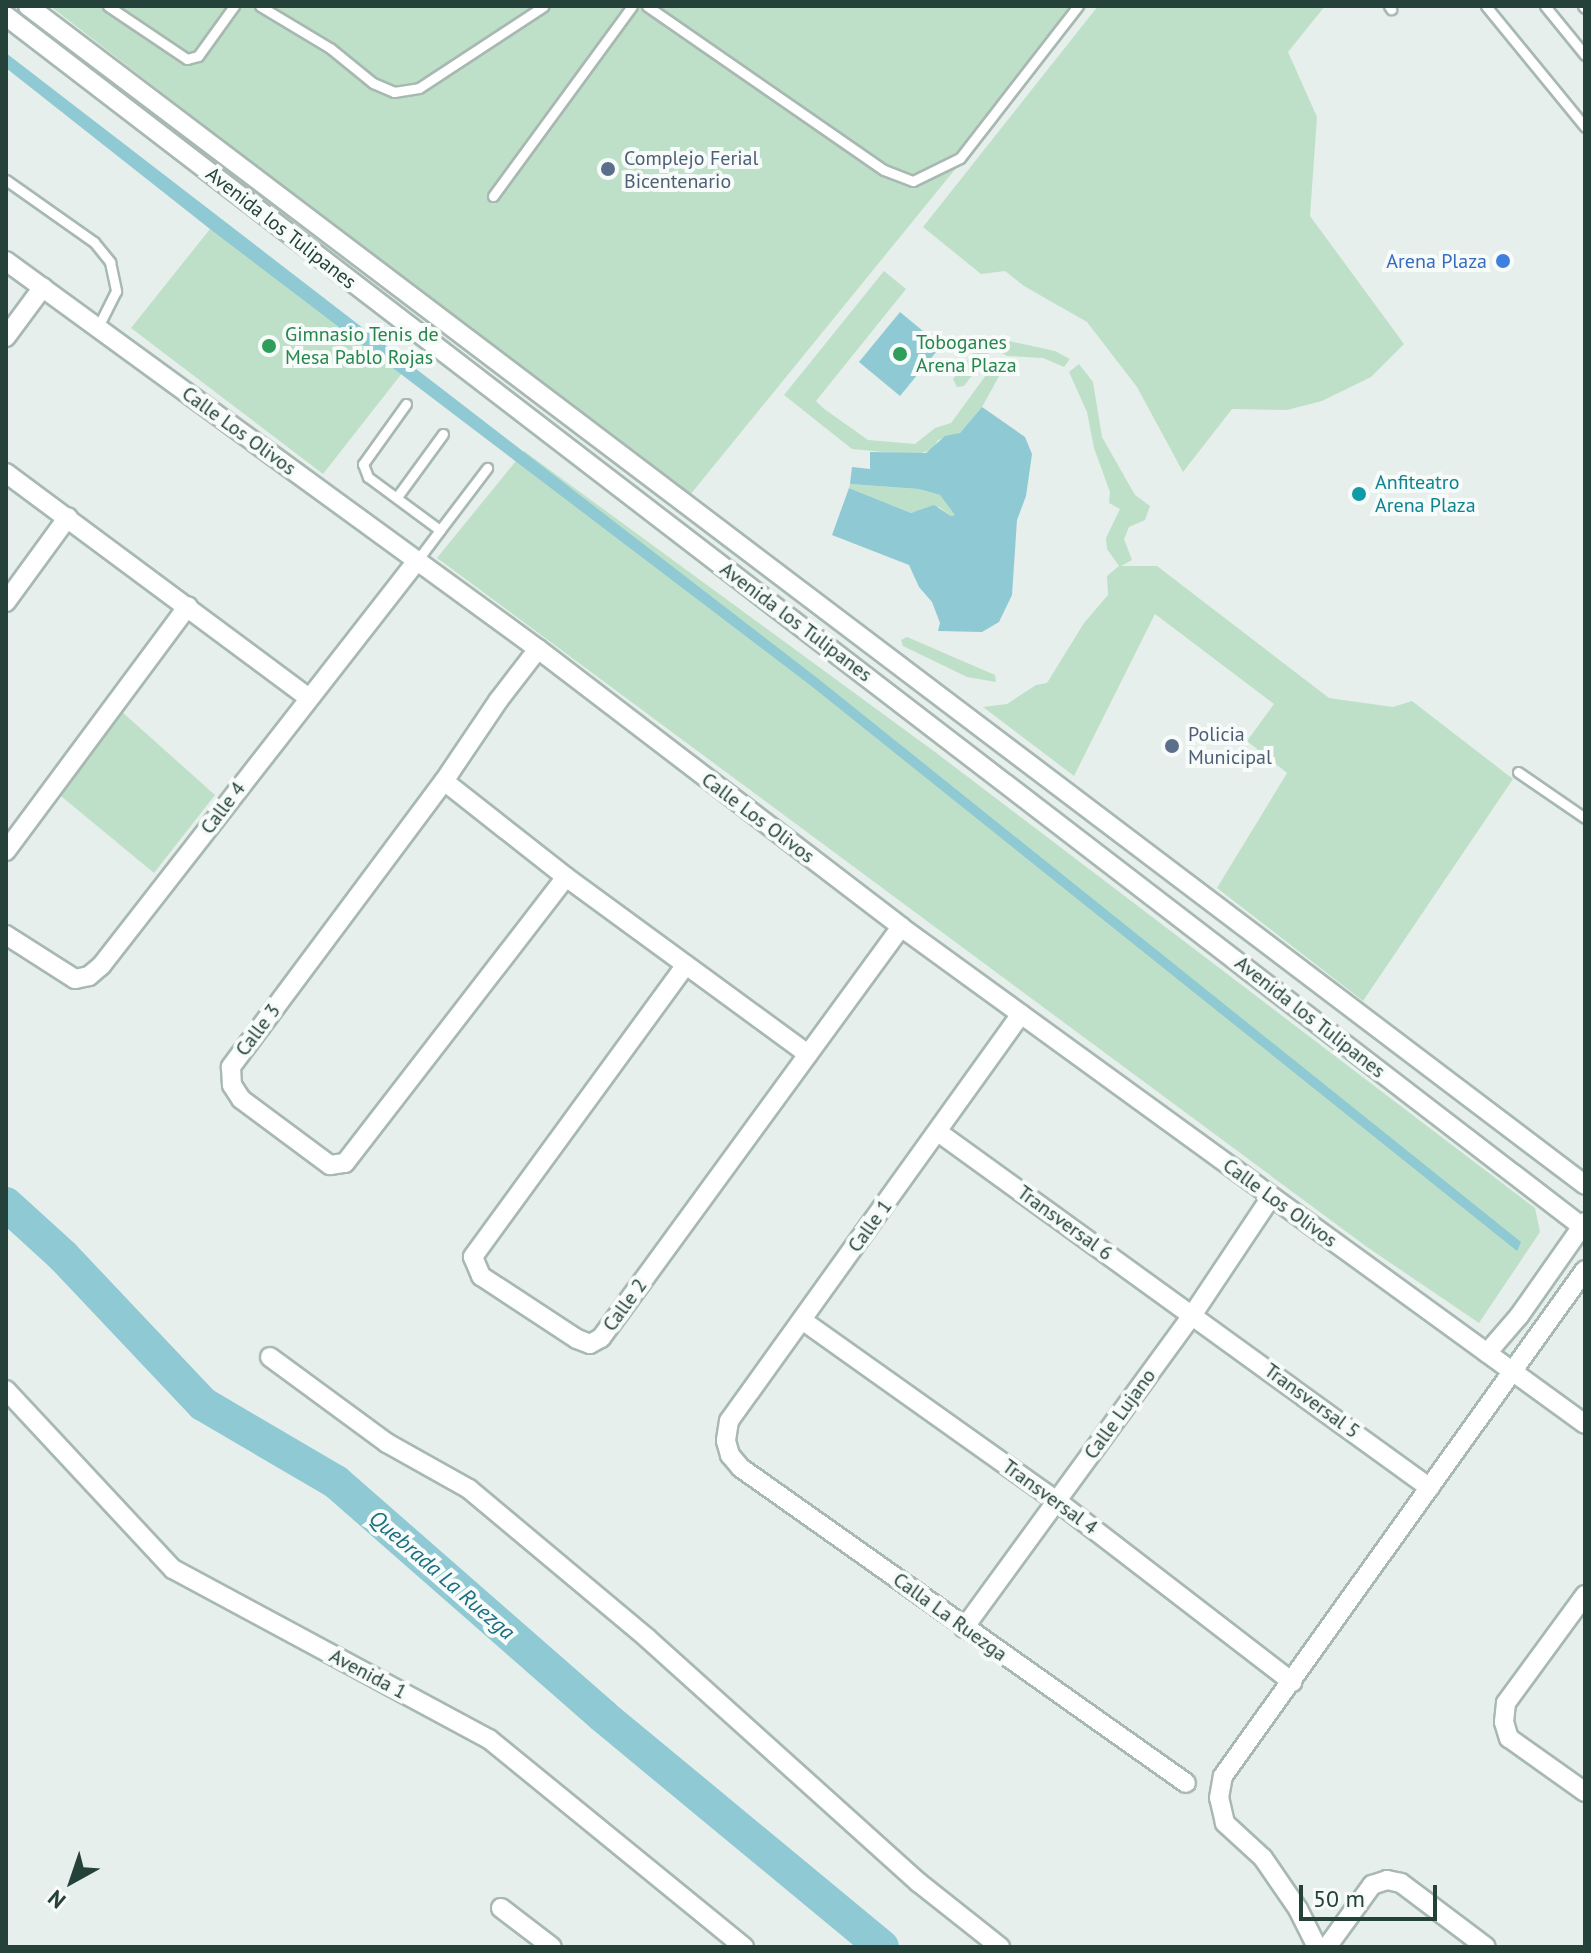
<!DOCTYPE html>
<style>
body{margin:0}
#map{position:relative;width:1591px;height:1953px;overflow:hidden;background:#e6efeb;font-family:"PT Sans",sans-serif}
div>[style]{position:absolute}
.green>*{inset:0;background:#bfe0c8}
.water>*{inset:0;background:#8ec9d4}
.river>*{height:34px;margin:-17px;padding:0 17px;transform-origin:17px;border-radius:17px;background:#8ec9d4}
.roads{filter:drop-shadow(2px 0 #a8b8b2) drop-shadow(-2px 0 #a8b8b2) drop-shadow(0 2px #a8b8b2) drop-shadow(0 -2px #a8b8b2)}
.lane>*{height:9px;margin:-4.5px;padding:0 4.5px;transform-origin:4.5px;border-radius:4.5px;background:#fff}
.street>*{height:18px;margin:-9px;padding:0 9px;transform-origin:9px;border-radius:9px;background:#fff}
.dots>*{width:22px;height:22px;translate:-50% -50%;box-sizing:border-box;border:4px solid #f7fbf9;border-radius:50%}
span{translate:-50% -50%;white-space:nowrap;text-align:center;line-height:1.15;-webkit-text-stroke:8px #f7fbf9;paint-order:stroke}
.service-label{font-size:20px;color:#4e5e75}
.left{translate:0 -50%;text-align:left}
.street-label{font-size:20px;color:#24423a}
.shop-label{font-size:20px;color:#366cbe}
.right{translate:-100% -50%;text-align:right}
.leisure-label{font-size:20px;color:#27864d}
.culture-label{font-size:20px;color:#0d838f}
.water-label{font-size:22px;color:#1c6f80;font-style:italic}
.frame{position:absolute;inset:0;border:8px solid #24423a;pointer-events:none}
.north{position:absolute;left:32px;top:1841px;width:80px;height:80px;-webkit-text-stroke:6px #f7fbf9;paint-order:stroke;rotate:220deg;font-size:22px;font-weight:700;line-height:32px;text-align:center;color:#24423a}
.north::after{content:'';display:block;margin:auto;width:28px;height:36px;background:#24423a;clip-path:polygon(50% 0,100% 100%,50% 72%,0 100%)}
.scale{position:absolute;left:1299px;top:1885px;width:138px;height:36px;box-sizing:border-box;border:4px solid #24423a;border-top:0;padding-left:10px;font-size:24px;line-height:28px;white-space:nowrap;color:#24423a;-webkit-text-stroke:6px #f7fbf9;paint-order:stroke}
</style>
<div id="map">
<div class="green">
<div style="clip-path:polygon(50px 6px,1088px 6px,690px 495px,471px 332px)"></div>
<div style="clip-path:polygon(1098px 6px,1325px 6px,1288px 52px,1317px 117px,1310px 216px,1404px 344px,1371px 377px,1322px 401px,1287px 410px,1232px 409px,1183px 472px,1137px 387px,1087px 322px,1024px 286px,1005px 271px,981px 274px,923px 227px)"></div>
<div style="clip-path:polygon(210px 229px,410px 363px,323px 474px,131px 328px)"></div>
<div style="clip-path:polygon(884px 271px,906px 289px,816px 401px,823px 408px,868px 440px,915px 444px,935px 428px,951px 423px,989px 371px,994px 367px,1002px 371px,982px 407px,960px 433px,938px 440px,933px 449px,916px 455px,852px 449px,784px 395px)"></div>
<div style="clip-path:polygon(995px 338px,1055px 351px,1070px 359px,1064px 367px,1043px 358px,1007px 356px,993px 348px,964px 386px,957px 387px,953px 379px,982px 341px)"></div>
<div style="clip-path:polygon(1079px 364px,1093px 382px,1102px 437px,1135px 495px,1150px 506px,1145px 520px,1129px 527px,1124px 539px,1132px 560px,1121px 566px,1157px 566px,1329px 698px,1393px 707px,1412px 701px,1513px 779px,1363px 1001px,1217px 888px,1287px 773px,1247px 741px,1274px 704px,1155px 614px,1074px 776px,983px 707px,1007px 704px,1036px 685px,1047px 683px,1084px 623px,1108px 595px,1107px 576px,1119px 566px,1107px 549px,1106px 538px,1120px 509px,1109px 503px,1110px 492px,1094px 448px,1087px 412px,1069px 372px)"></div>
<div style="clip-path:polygon(524px 451px,935px 752px,1535px 1208px,1540px 1232px,1479px 1323px,1367px 1247px,437px 558px)"></div>
<div style="clip-path:polygon(850px 484px,919px 489px,940px 495px,956px 515px,951px 516px,939px 507px,911px 513px,849px 488px)"></div>
<div style="clip-path:polygon(907px 637px,995px 675px,996px 682px,967px 677px,903px 646px,901px 640px)"></div>
<div style="clip-path:polygon(121px 711px,215px 795px,154px 873px,56px 792px)"></div>
</div>
<div class="water">
<div style="clip-path:polygon(6px 53px,816px 677px,1521px 1242px,1517px 1251px,810px 685px,210px 229px,6px 68px)"></div>
<div style="clip-path:polygon(900px 312px,941px 346px,900px 396px,859px 362px)"></div>
<div style="clip-path:polygon(982px 407px,1025px 437px,1032px 454px,1026px 496px,1017px 520px,1012px 595px,999px 622px,982px 632px,938px 631px,940px 623px,932px 602px,919px 587px,909px 565px,832px 535px,849px 488px,911px 513px,934px 505px,951px 516px,955px 515px,940px 495px,919px 489px,850px 484px,852px 467px,870px 469px,870px 452px,926px 453px,945px 436px,960px 433px)"></div>
</div>
<div class="river">
<div style="left:6px;top:1204px;width:77px;rotate:42.4deg"></div>
<div style="left:63px;top:1256px;width:204px;rotate:46.6deg"></div>
<div style="left:203px;top:1404px;width:154px;rotate:30.4deg"></div>
<div style="left:336px;top:1482px;width:355px;rotate:41.2deg"></div>
<div style="left:603px;top:1716px;width:362px;rotate:39.6deg"></div>
</div>
<div class="roads">
<div class="lane">
<div style="left:108px;top:6px;width:95px;rotate:33.9deg"></div>
<div style="left:187px;top:59px;width:11px;rotate:-15deg"></div>
<div style="left:198px;top:56px;width:62px;rotate:-54.2deg"></div>
<div style="left:260px;top:6px;width:82px;rotate:31deg"></div>
<div style="left:330px;top:48px;width:55px;rotate:39.1deg"></div>
<div style="left:373px;top:83px;width:23px;rotate:23deg"></div>
<div style="left:394px;top:92px;width:25px;rotate:-9deg"></div>
<div style="left:419px;top:88px;width:149px;rotate:-33.3deg"></div>
<div style="left:647px;top:6px;width:288px;rotate:34.7deg"></div>
<div style="left:884px;top:170px;width:31px;rotate:21deg"></div>
<div style="left:913px;top:181px;width:52px;rotate:-26.1deg"></div>
<div style="left:960px;top:158px;width:192px;rotate:-52.2deg"></div>
<div style="left:1389px;top:6px;width:4px;rotate:56deg"></div>
<div style="left:1486px;top:6px;width:156px;rotate:50.7deg"></div>
<div style="left:1545px;top:6px;width:63px;rotate:50.8deg"></div>
<div style="left:1583px;top:6px;width:3px;rotate:45deg"></div>
<div style="left:6px;top:180px;width:108px;rotate:35.2deg"></div>
<div style="left:94px;top:242px;width:26px;rotate:51deg"></div>
<div style="left:110px;top:262px;width:30px;rotate:78deg"></div>
<div style="left:116px;top:291px;width:40px;rotate:116.6deg"></div>
<div style="left:493px;top:196px;width:235px;rotate:-53.8deg"></div>
<div style="left:406px;top:404px;width:74px;rotate:125.6deg"></div>
<div style="left:363px;top:464px;width:14px;rotate:69deg"></div>
<div style="left:368px;top:477px;width:89px;rotate:36.4deg"></div>
<div style="left:440px;top:530px;width:78px;rotate:-52.8deg"></div>
<div style="left:397px;top:497px;width:78px;rotate:-53.9deg"></div>
<div style="left:416px;top:562px;width:40px;rotate:-53deg"></div>
<div style="left:1518px;top:772px;width:81px;rotate:34.5deg"></div>
</div>
<div class="street">
<div style="left:28px;top:6px;width:1953px;rotate:37.13deg"></div>
<div style="left:6px;top:16px;width:1991px;rotate:37.53deg"></div>
<div style="left:6px;top:261px;width:658px;rotate:36.1deg"></div>
<div style="left:538px;top:649px;width:457px;rotate:37.4deg"></div>
<div style="left:901px;top:927px;width:845px;rotate:36deg"></div>
<div style="left:6px;top:337px;width:62px;rotate:-53.5deg"></div>
<div style="left:6px;top:473px;width:376px;rotate:36.6deg"></div>
<div style="left:6px;top:602px;width:105px;rotate:-53.9deg"></div>
<div style="left:538px;top:649px;width:66px;rotate:127.6deg"></div>
<div style="left:498px;top:701px;width:97px;rotate:124deg"></div>
<div style="left:444px;top:781px;width:357px;rotate:126.7deg"></div>
<div style="left:231px;top:1067px;width:18px;rotate:87deg"></div>
<div style="left:232px;top:1085px;width:17px;rotate:57deg"></div>
<div style="left:241px;top:1099px;width:111px;rotate:36.6deg"></div>
<div style="left:330px;top:1165px;width:15px;rotate:-8deg"></div>
<div style="left:345px;top:1163px;width:361px;rotate:-52.3deg"></div>
<div style="left:444px;top:781px;width:155px;rotate:38.2deg"></div>
<div style="left:566px;top:877px;width:300px;rotate:36.2deg"></div>
<div style="left:6px;top:851px;width:305px;rotate:-53.4deg"></div>
<div style="left:6px;top:935px;width:82px;rotate:32.5deg"></div>
<div style="left:75px;top:979px;width:14px;rotate:-12deg"></div>
<div style="left:89px;top:976px;width:16px;rotate:-40deg"></div>
<div style="left:101px;top:966px;width:512px;rotate:-52.06deg"></div>
<div style="left:685px;top:966px;width:360px;rotate:126.1deg"></div>
<div style="left:473px;top:1257px;width:21px;rotate:67deg"></div>
<div style="left:481px;top:1276px;width:115px;rotate:33.3deg"></div>
<div style="left:577px;top:1339px;width:14px;rotate:21deg"></div>
<div style="left:590px;top:1344px;width:13px;rotate:-29deg"></div>
<div style="left:601px;top:1338px;width:509px;rotate:-53.87deg"></div>
<div style="left:1021px;top:1014px;width:501px;rotate:125.66deg"></div>
<div style="left:729px;top:1421px;width:20px;rotate:99deg"></div>
<div style="left:726px;top:1441px;width:15px;rotate:74deg"></div>
<div style="left:730px;top:1455px;width:17px;rotate:50deg"></div>
<div style="left:741px;top:1468px;width:545px;rotate:35.29deg"></div>
<div style="left:938px;top:1132px;width:607px;rotate:35.89deg"></div>
<div style="left:802px;top:1320px;width:313px;rotate:35.4deg"></div>
<div style="left:1057px;top:1501px;width:297px;rotate:37.6deg"></div>
<div style="left:1487px;top:1353px;width:49px;rotate:-49.1deg"></div>
<div style="left:1519px;top:1316px;width:115px;rotate:-54.9deg"></div>
<div style="left:270px;top:1357px;width:145px;rotate:36.3deg"></div>
<div style="left:387px;top:1443px;width:94px;rotate:29.3deg"></div>
<div style="left:469px;top:1489px;width:232px;rotate:39.9deg"></div>
<div style="left:647px;top:1638px;width:365px;rotate:42deg"></div>
<div style="left:918px;top:1882px;width:105px;rotate:38.4deg"></div>
<div style="left:6px;top:1390px;width:245px;rotate:47deg"></div>
<div style="left:173px;top:1569px;width:359px;rotate:28.3deg"></div>
<div style="left:489px;top:1739px;width:329px;rotate:39.2deg"></div>
<div style="left:1585px;top:1595px;width:134px;rotate:126.2deg"></div>
<div style="left:1506px;top:1703px;width:19px;rotate:96deg"></div>
<div style="left:1504px;top:1722px;width:17px;rotate:73deg"></div>
<div style="left:1509px;top:1738px;width:93px;rotate:35.4deg"></div>
<div style="left:964px;top:1628px;width:389px;rotate:-53.9deg"></div>
<div style="left:1193px;top:1314px;width:141px;rotate:-56.3deg"></div>
<div style="left:501px;top:1908px;width:64px;rotate:37.4deg"></div>
<div style="left:1317px;top:1947px;width:42px;rotate:-116.6deg"></div>
<div style="left:1298px;top:1909px;width:62px;rotate:-124.5deg"></div>
<div style="left:1263px;top:1858px;width:52px;rotate:-137.4deg"></div>
<div style="left:1225px;top:1823px;width:26px;rotate:-103deg"></div>
<div style="left:1219px;top:1798px;width:22px;rotate:-80deg"></div>
<div style="left:1223px;top:1776px;width:622px;rotate:-54.42deg"></div>
<div style="left:1327px;top:1947px;width:77px;rotate:-54deg"></div>
<div style="left:1372px;top:1885px;width:16px;rotate:-18deg"></div>
<div style="left:1387px;top:1880px;width:14px;rotate:12deg"></div>
<div style="left:1401px;top:1883px;width:106px;rotate:37deg"></div>
</div>
</div>
<div class="dots">
<div style="left:608px;top:169px;background:#5c6f8a"></div>
<div style="left:1503px;top:261px;background:#3f7fe0"></div>
<div style="left:269px;top:346px;background:#2e9e5b"></div>
<div style="left:900px;top:354px;background:#2e9e5b"></div>
<div style="left:1359px;top:494px;background:#0f9aa8"></div>
<div style="left:1172px;top:746px;background:#5c6f8a"></div>
</div>
<div class="service-label">
<span class="left" style="left:624px;top:170px">Complejo Ferial<br>Bicentenario</span>
<span class="left" style="left:1188px;top:746px">Policia<br>Municipal</span>
</div>
<div class="street-label">
<span style="left:281px;top:228px;rotate:38deg">Avenida los Tulipanes</span>
<span style="left:239px;top:431px;rotate:36deg">Calle Los Olivos</span>
<span style="left:796px;top:622px;rotate:37deg">Avenida los Tulipanes</span>
<span style="left:223px;top:808px;rotate:-53deg">Calle 4</span>
<span style="left:758px;top:818px;rotate:37deg">Calle Los Olivos</span>
<span style="left:1310px;top:1017px;rotate:38deg">Avenida los Tulipanes</span>
<span style="left:258px;top:1030px;rotate:-53deg">Calle 3</span>
<span style="left:1280px;top:1203px;rotate:36deg">Calle Los Olivos</span>
<span style="left:1065px;top:1223px;rotate:36deg">Transversal 6</span>
<span style="left:870px;top:1226px;rotate:-54deg">Calle 1</span>
<span style="left:625px;top:1305px;rotate:-54deg">Calle 2</span>
<span style="left:1312px;top:1401px;rotate:36deg">Transversal 5</span>
<span style="left:1120px;top:1414px;rotate:-54deg">Calle Lujano</span>
<span style="left:1050px;top:1497px;rotate:36deg">Transversal 4</span>
<span style="left:950px;top:1617px;rotate:36deg">Calla La Ruezga</span>
<span style="left:368px;top:1674px;rotate:28deg">Avenida 1</span>
</div>
<div class="shop-label">
<span class="right" style="left:1487px;top:261px">Arena Plaza</span>
</div>
<div class="leisure-label">
<span class="left" style="left:285px;top:346px">Gimnasio Tenis de<br>Mesa Pablo Rojas</span>
<span class="left" style="left:916px;top:354px">Toboganes<br>Arena Plaza</span>
</div>
<div class="culture-label">
<span class="left" style="left:1375px;top:494px">Anfiteatro<br>Arena Plaza</span>
</div>
<div class="water-label">
<span style="left:442px;top:1575px;rotate:41deg">Quebrada La Ruezga</span>
</div>
<div class="frame"></div>
<div class="north">N</div>
<div class="scale">50 m</div>
</div>
